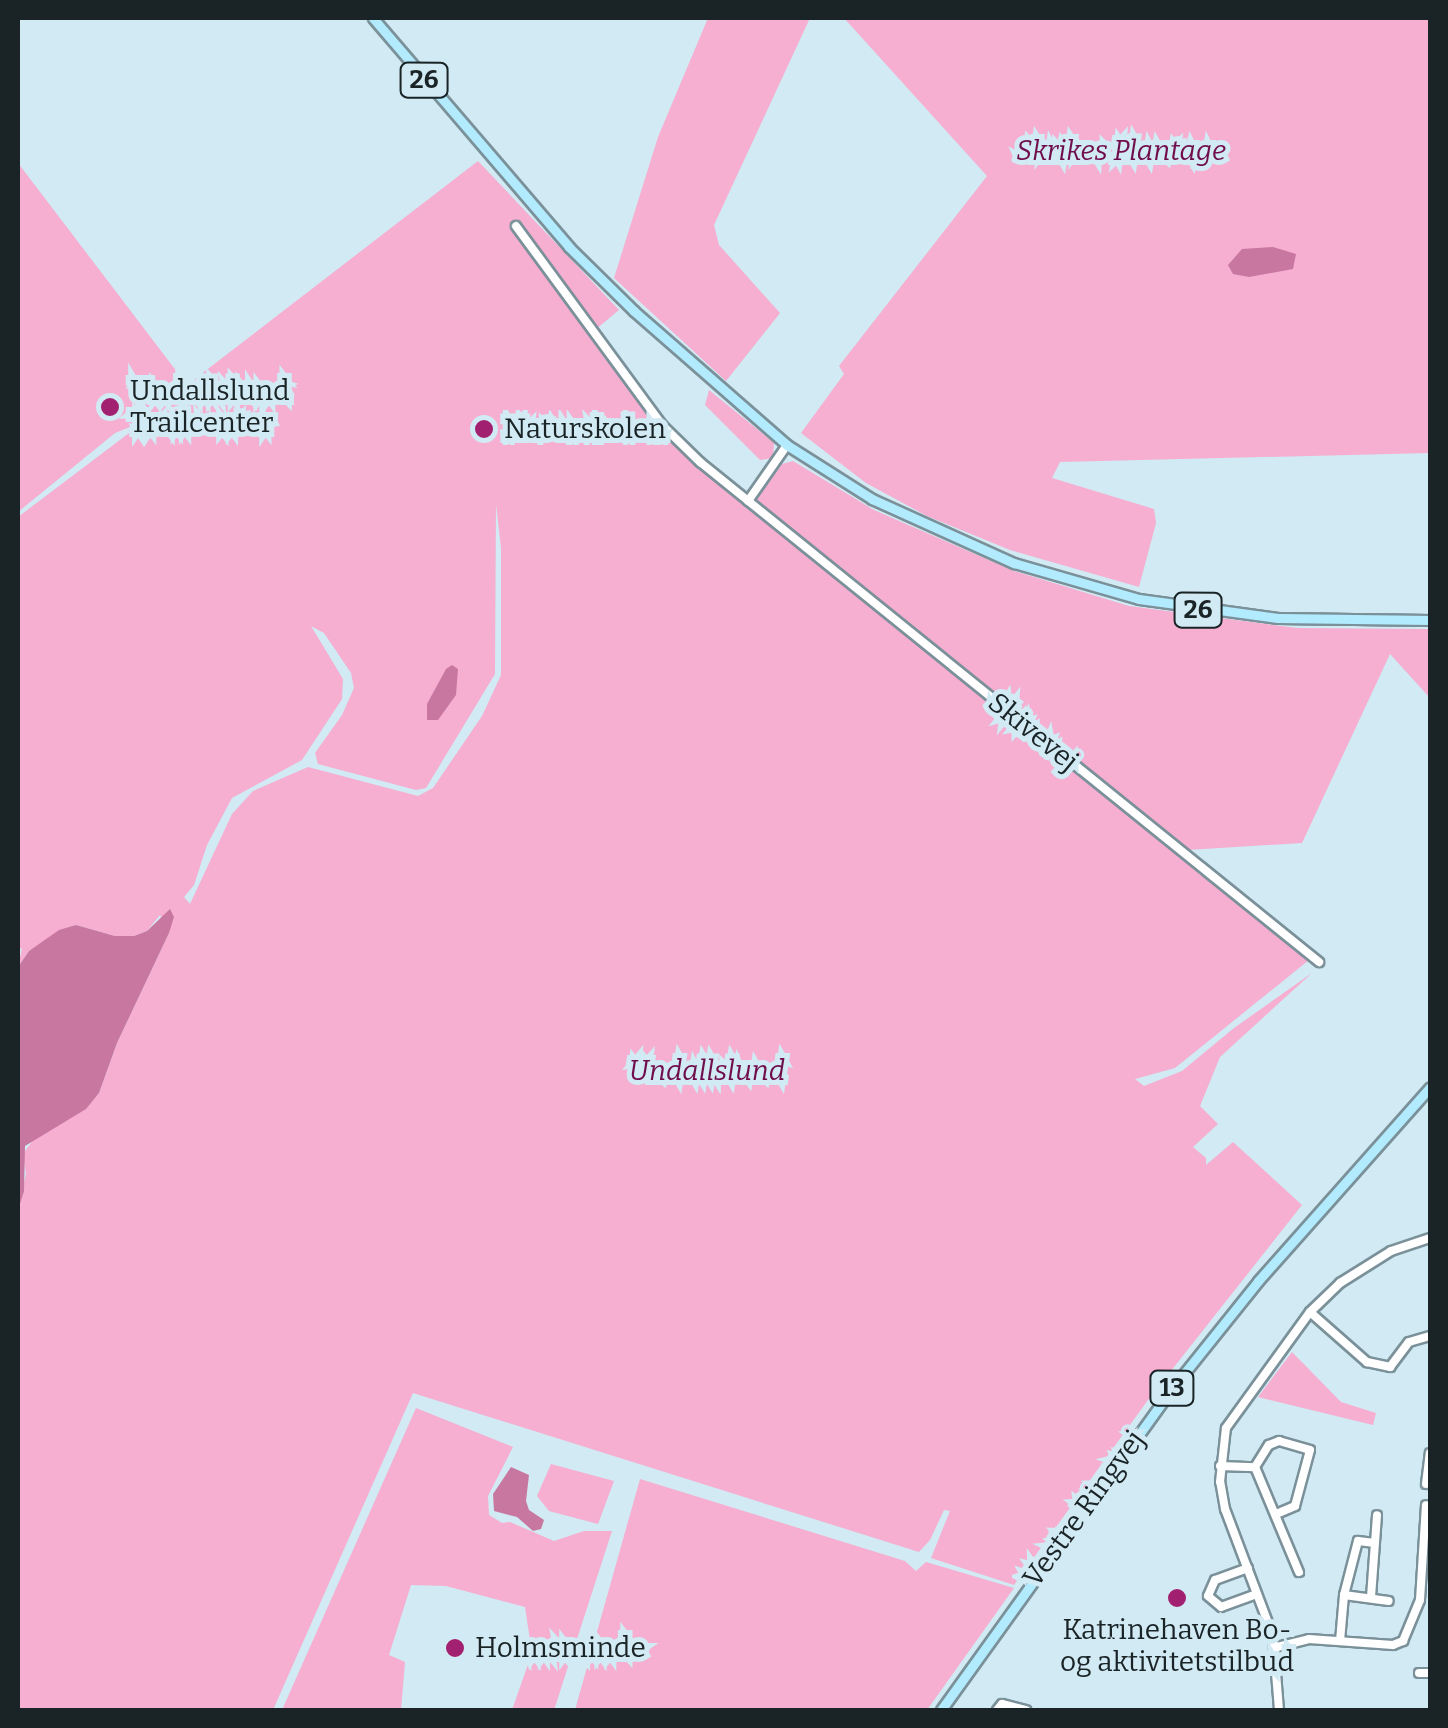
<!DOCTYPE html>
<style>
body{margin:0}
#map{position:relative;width:1448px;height:1728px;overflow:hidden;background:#d1eaf3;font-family:Bitter,serif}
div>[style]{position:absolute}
.green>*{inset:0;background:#f6aed1}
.water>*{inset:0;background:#c877a1}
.roads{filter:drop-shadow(2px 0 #7b919a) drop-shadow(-2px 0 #7b919a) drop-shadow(0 2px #7b919a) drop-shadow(0 -2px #7b919a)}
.minor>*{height:8px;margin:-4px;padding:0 4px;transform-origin:4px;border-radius:4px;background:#fff}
.major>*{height:9px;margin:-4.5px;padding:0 4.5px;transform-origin:4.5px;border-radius:4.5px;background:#b3ebfe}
.dots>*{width:28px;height:28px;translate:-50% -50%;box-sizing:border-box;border:5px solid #d1eaf3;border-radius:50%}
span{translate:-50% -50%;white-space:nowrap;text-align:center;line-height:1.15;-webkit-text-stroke:10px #d1eaf3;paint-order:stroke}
.shield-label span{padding:2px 8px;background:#d1eaf3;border:2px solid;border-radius:8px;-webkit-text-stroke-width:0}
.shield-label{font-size:25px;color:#1a2326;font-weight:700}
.park-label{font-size:28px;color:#700d4c;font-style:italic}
.poi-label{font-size:28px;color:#1a2326}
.left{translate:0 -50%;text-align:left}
.street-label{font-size:28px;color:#1a2326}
.frame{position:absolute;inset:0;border:20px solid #1a2326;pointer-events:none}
</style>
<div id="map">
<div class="green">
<div style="clip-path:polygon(708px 18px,810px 18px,714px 225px,719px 245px,780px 313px,726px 381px,614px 278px,658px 137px)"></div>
<div style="clip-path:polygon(844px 18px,1430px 18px,1430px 453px,1060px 462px,1052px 478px,1154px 509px,1156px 523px,1139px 587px,1010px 550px,927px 516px,866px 483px,801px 433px,844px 374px,839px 366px,987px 176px)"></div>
<div style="clip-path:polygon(evenodd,478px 161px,619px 310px,589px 335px,659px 429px,699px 468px,1309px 960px,1175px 1068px,1135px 1079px,1144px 1086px,1182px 1071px,1234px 1028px,1312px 973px,1220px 1057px,1200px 1106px,1218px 1124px,1193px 1147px,1206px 1158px,1206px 1165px,1233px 1142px,1302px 1205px,1148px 1400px,1014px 1585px,931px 1558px,950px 1511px,944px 1510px,930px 1540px,919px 1552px,413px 1393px,273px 1710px,18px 1710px,18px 1210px,26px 1174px,23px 1154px,36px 1136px,85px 1109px,99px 1093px,117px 1043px,169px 933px,160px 915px,147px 931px,134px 936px,115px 936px,76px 925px,29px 951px,18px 967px,22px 948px,18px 950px,18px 517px,145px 421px,115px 433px,18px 512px,18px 163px,187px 385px,478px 161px,496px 504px,501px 548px,501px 675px,482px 716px,433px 788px,418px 796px,308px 767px,253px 791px,232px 814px,190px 904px,184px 897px,194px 885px,207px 845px,232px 798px,302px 760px,342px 699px,343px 679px,311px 626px,324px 633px,351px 673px,354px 688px,342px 715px,315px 753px,318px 764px,416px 790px,426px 788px,495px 674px,496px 504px)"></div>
<div style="clip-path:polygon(709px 390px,774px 443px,773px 458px,760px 460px,705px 405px)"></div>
<div style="clip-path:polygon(793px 461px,874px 510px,1014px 571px,1129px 606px,1297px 628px,1430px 629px,1430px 698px,1390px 654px,1302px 843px,1187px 850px,755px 501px,782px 464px)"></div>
<div style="clip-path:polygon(1292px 1352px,1341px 1402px,1376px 1413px,1373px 1425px,1258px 1397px)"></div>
<div style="clip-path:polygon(416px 1408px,513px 1447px,488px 1496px,489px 1515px,502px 1523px,510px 1522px,554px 1541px,584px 1531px,612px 1531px,554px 1710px,481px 1710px,512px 1710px,532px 1653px,525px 1607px,446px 1586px,411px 1585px,389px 1655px,405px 1662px,401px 1710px,282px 1710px)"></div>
<div style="clip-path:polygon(551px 1464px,614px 1481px,598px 1524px,549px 1511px,537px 1496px)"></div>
<div style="clip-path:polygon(640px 1479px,905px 1561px,916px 1571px,926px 1562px,1014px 1588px,927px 1710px,575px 1710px)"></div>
</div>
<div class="water">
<div style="clip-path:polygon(1273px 247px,1296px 254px,1293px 269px,1249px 277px,1233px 274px,1228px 265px,1242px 249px)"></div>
<div style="clip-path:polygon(452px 665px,458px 669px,456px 695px,438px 720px,427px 720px,427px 704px,446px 669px)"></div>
<div style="clip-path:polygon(170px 909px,174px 917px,169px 933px,117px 1043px,99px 1093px,86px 1109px,25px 1146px,24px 1191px,18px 1210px,18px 967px,29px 951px,59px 930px,76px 925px,115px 936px,134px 936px,147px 931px)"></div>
<div style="clip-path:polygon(511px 1467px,529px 1475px,526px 1501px,529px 1510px,544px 1520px,541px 1529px,533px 1531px,517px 1517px,494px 1511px,493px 1494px)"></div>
</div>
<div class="roads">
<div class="minor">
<div style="left:516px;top:226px;width:248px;rotate:53.7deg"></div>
<div style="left:663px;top:426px;width:52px;rotate:44.2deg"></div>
<div style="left:700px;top:462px;width:796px;rotate:38.93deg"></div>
<div style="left:748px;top:501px;width:68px;rotate:-55.1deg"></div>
<div style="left:1310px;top:1312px;width:76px;rotate:41.3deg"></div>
<div style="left:1367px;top:1362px;width:24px;rotate:12deg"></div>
<div style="left:1390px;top:1367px;width:31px;rotate:-53deg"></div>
<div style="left:1409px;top:1342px;width:22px;rotate:-16deg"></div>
<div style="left:1220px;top:1466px;width:35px;rotate:2deg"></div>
<div style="left:1255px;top:1467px;width:26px;rotate:-58deg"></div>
<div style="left:1269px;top:1445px;width:11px;rotate:-22deg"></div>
<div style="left:1279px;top:1441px;width:32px;rotate:16deg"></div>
<div style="left:1310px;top:1450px;width:58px;rotate:105deg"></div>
<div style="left:1295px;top:1506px;width:21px;rotate:157deg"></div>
<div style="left:1255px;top:1467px;width:114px;rotate:67.3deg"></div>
<div style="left:1426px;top:1484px;width:31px;rotate:-83deg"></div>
<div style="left:1248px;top:1568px;width:35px;rotate:160deg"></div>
<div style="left:1215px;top:1580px;width:17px;rotate:114deg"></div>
<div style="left:1208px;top:1596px;width:17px;rotate:40deg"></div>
<div style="left:1221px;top:1607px;width:38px;rotate:-20deg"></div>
<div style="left:1344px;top:1595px;width:45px;rotate:7.6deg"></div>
<div style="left:1371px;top:1597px;width:82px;rotate:-85.8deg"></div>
<div style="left:1340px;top:1641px;width:46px;rotate:-85deg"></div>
<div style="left:1344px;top:1595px;width:56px;rotate:-75.5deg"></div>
<div style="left:1358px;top:1541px;width:17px;rotate:7deg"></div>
<div style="left:1273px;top:1648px;width:37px;rotate:-14deg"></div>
<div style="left:1309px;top:1639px;width:84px;rotate:4.1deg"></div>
<div style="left:1393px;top:1645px;width:11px;rotate:-22deg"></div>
<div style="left:1403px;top:1641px;width:44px;rotate:-67.5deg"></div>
<div style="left:1420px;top:1600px;width:95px;rotate:-86.4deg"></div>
<div style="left:1419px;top:1673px;width:11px"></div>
<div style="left:997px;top:1710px;width:8px;rotate:-50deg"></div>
<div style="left:1002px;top:1704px;width:25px;rotate:14deg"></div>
<div style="left:1279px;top:1710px;width:74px;rotate:-94.6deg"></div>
<div style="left:1273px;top:1636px;width:136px;rotate:-110.7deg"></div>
<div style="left:1225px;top:1509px;width:27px;rotate:-100deg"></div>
<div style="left:1220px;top:1482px;width:54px;rotate:-83.7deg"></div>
<div style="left:1226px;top:1428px;width:143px;rotate:-54.1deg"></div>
<div style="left:1310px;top:1312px;width:42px;rotate:-44deg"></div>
<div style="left:1340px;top:1283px;width:60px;rotate:-32.1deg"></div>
<div style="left:1391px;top:1251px;width:41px;rotate:-18.4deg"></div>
</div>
<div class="major">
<div style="left:373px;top:18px;width:301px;rotate:49.4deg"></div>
<div style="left:569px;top:247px;width:91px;rotate:44.6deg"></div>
<div style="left:634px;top:311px;width:203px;rotate:41.2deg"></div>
<div style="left:787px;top:445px;width:101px;rotate:32.4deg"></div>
<div style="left:872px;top:499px;width:156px;rotate:24.3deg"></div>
<div style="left:1014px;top:563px;width:130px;rotate:16.1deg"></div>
<div style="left:1139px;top:599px;width:140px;rotate:7.8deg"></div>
<div style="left:1278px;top:618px;width:152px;rotate:0.8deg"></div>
<div style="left:941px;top:1710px;width:393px;rotate:-54.3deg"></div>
<div style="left:1170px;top:1391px;width:141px;rotate:-51.3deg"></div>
<div style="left:1258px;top:1281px;width:259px;rotate:-48.4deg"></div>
</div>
</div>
<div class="dots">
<div style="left:110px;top:407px;background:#a22070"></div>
<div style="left:484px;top:429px;background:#a22070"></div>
<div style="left:1177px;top:1598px;background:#a22070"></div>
<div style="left:455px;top:1648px;background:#a22070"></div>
</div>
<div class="shield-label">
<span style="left:424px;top:80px">26</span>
<span style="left:1198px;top:610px">26</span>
<span style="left:1172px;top:1388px">13</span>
</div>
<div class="park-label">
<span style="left:1121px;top:151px">Skrikes Plantage</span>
<span style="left:707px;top:1071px">Undallslund</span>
</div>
<div class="poi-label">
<span class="left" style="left:130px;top:407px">Undallslund<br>Trailcenter</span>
<span class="left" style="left:504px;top:429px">Naturskolen</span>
<span style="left:1177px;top:1646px">Katrinehaven Bo-<br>og aktivitetstilbud</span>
<span class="left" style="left:475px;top:1648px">Holmsminde</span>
</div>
<div class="street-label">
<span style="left:1033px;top:732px;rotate:39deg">Skivevej</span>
<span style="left:1084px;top:1509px;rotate:-54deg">Vestre Ringvej</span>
</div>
<div class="frame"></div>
</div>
